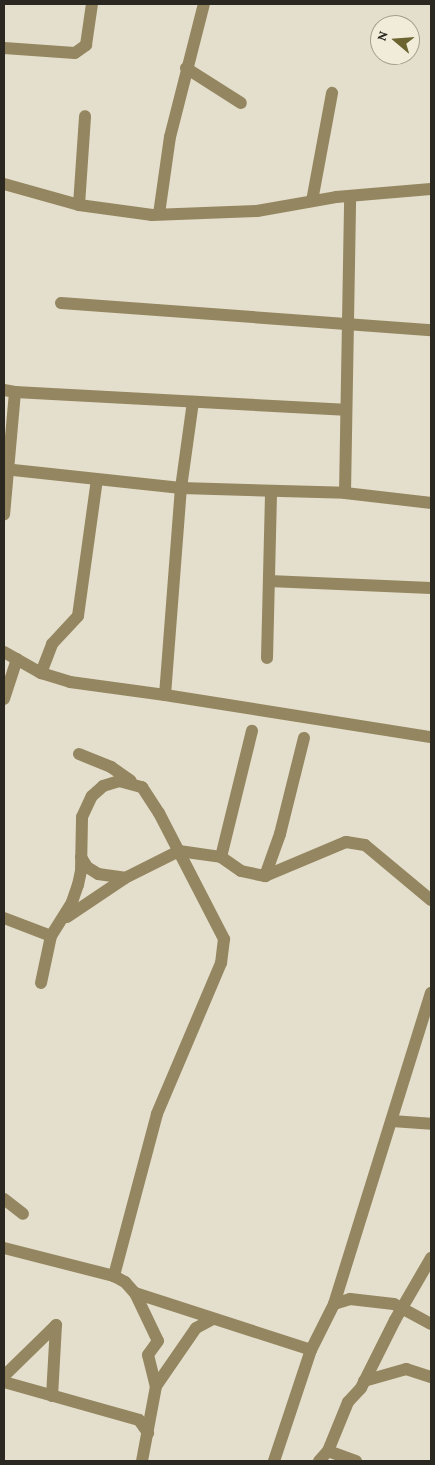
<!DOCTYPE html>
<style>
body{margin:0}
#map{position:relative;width:435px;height:1465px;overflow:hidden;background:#e4dfcc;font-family:"Crimson Pro",serif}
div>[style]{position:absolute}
.minor>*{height:12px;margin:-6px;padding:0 6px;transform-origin:6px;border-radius:6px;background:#948660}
span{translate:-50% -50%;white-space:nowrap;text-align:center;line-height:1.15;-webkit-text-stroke:5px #f1ecd9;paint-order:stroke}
.frame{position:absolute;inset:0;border:5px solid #2a2821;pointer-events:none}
.north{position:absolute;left:370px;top:15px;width:50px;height:50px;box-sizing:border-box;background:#f1ecd9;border:1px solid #a19e8f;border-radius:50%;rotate:288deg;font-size:14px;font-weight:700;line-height:20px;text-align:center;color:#2a2821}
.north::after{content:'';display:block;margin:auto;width:18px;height:22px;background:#6b6430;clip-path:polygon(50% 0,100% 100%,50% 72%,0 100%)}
</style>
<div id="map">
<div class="minor">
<div style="left:4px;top:48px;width:71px;rotate:4deg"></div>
<div style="left:75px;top:53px;width:14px;rotate:-36deg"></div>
<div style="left:86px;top:45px;width:41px;rotate:-81.7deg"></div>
<div style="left:186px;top:68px;width:65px;rotate:32.5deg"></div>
<div style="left:4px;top:184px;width:78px;rotate:15.6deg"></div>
<div style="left:79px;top:205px;width:74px;rotate:7.8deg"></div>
<div style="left:152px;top:215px;width:105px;rotate:-2.2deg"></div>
<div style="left:257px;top:211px;width:80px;rotate:-10deg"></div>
<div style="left:336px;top:197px;width:95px;rotate:-4.8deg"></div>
<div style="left:312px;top:201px;width:110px;rotate:-79.5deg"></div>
<div style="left:79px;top:205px;width:89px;rotate:-86.1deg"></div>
<div style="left:159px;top:214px;width:78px;rotate:-81.9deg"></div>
<div style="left:170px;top:137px;width:137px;rotate:-75.7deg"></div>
<div style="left:61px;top:303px;width:371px;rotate:4.2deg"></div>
<div style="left:4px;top:390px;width:11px;rotate:10deg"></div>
<div style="left:15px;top:392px;width:123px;rotate:95.1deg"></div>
<div style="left:15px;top:392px;width:330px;rotate:3.1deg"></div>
<div style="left:4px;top:469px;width:178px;rotate:6.1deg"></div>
<div style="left:181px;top:488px;width:87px;rotate:-82.1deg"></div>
<div style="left:345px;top:493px;width:87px;rotate:6.6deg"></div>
<div style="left:269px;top:581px;width:162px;rotate:2.5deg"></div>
<div style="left:4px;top:652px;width:43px;rotate:29.6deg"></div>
<div style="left:41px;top:673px;width:30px;rotate:17deg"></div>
<div style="left:70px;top:682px;width:96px;rotate:7.8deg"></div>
<div style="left:165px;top:695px;width:208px;rotate:-85.6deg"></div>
<div style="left:181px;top:488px;width:164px;rotate:1.7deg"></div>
<div style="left:345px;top:493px;width:297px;rotate:-89deg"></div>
<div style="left:267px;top:658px;width:165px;rotate:-88.6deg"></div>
<div style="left:41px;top:673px;width:31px;rotate:-69deg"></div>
<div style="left:52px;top:644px;width:38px;rotate:-47deg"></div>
<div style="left:78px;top:616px;width:138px;rotate:-82.1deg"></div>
<div style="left:165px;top:695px;width:269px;rotate:9deg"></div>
<div style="left:4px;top:699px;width:42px;rotate:-72deg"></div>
<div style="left:79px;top:754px;width:35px;rotate:22deg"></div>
<div style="left:111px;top:767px;width:24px;rotate:35deg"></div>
<div style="left:81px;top:857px;width:12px;rotate:59deg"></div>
<div style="left:87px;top:867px;width:13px;rotate:32deg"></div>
<div style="left:98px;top:874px;width:27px;rotate:8deg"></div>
<div style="left:221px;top:857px;width:130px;rotate:-76.2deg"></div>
<div style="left:265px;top:876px;width:45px;rotate:-70.3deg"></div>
<div style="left:280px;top:834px;width:99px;rotate:-76deg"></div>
<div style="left:67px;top:917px;width:70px;rotate:-33.9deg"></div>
<div style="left:125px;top:878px;width:60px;rotate:-26.6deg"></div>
<div style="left:179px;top:851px;width:42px;rotate:8.1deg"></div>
<div style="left:221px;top:857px;width:24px;rotate:35deg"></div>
<div style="left:241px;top:871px;width:25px;rotate:12deg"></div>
<div style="left:265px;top:876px;width:88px;rotate:-22.8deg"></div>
<div style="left:346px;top:842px;width:19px;rotate:9deg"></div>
<div style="left:365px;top:845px;width:86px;rotate:39.8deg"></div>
<div style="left:4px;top:918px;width:50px;rotate:21deg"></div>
<div style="left:51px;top:936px;width:40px;rotate:-58deg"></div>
<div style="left:72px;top:902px;width:18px;rotate:-71deg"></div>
<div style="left:78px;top:885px;width:14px;rotate:-78deg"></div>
<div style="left:81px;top:871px;width:54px;rotate:-88.9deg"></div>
<div style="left:82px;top:817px;width:23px;rotate:-65deg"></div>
<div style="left:92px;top:796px;width:15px;rotate:-42deg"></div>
<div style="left:103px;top:786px;width:17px;rotate:-17deg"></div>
<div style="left:119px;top:781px;width:24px;rotate:15deg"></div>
<div style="left:142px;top:787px;width:31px;rotate:57deg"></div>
<div style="left:159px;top:813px;width:142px;rotate:62.7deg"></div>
<div style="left:224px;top:939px;width:24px;rotate:97deg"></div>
<div style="left:221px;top:963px;width:164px;rotate:113deg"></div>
<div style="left:157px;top:1114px;width:168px;rotate:104.9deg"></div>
<div style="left:41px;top:983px;width:48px;rotate:-78deg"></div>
<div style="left:392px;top:1121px;width:39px;rotate:4deg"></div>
<div style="left:4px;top:1199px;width:24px;rotate:38deg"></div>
<div style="left:4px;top:1248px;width:114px;rotate:14.3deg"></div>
<div style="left:114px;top:1276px;width:13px;rotate:29deg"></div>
<div style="left:125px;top:1282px;width:15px;rotate:48deg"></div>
<div style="left:135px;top:1293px;width:53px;rotate:64.4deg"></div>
<div style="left:158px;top:1341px;width:17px;rotate:126deg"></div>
<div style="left:148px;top:1355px;width:32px;rotate:76deg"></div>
<div style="left:135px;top:1293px;width:185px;rotate:17.9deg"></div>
<div style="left:334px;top:1304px;width:17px;rotate:-17deg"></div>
<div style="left:350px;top:1299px;width:44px;rotate:6.5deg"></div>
<div style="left:394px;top:1304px;width:42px;rotate:28.4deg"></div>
<div style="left:4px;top:1376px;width:73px;rotate:-44.4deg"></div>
<div style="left:56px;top:1325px;width:71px;rotate:93.2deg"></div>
<div style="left:364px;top:1381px;width:44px;rotate:-15.9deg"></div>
<div style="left:406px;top:1369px;width:26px;rotate:18deg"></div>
<div style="left:4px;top:1382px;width:140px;rotate:15.7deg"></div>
<div style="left:139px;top:1420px;width:16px;rotate:55deg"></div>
<div style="left:328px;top:1451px;width:30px;rotate:20deg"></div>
<div style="left:142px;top:1461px;width:76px;rotate:-79.4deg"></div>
<div style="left:156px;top:1386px;width:70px;rotate:-55.4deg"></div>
<div style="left:196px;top:1328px;width:17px;rotate:-28deg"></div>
<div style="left:274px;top:1461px;width:117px;rotate:-71.6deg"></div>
<div style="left:311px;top:1350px;width:51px;rotate:-63.4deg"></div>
<div style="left:334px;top:1304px;width:326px;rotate:-72.7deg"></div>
<div style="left:319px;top:1461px;width:13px;rotate:-48deg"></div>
<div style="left:328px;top:1451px;width:53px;rotate:-67.8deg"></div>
<div style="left:348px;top:1402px;width:19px;rotate:-47deg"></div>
<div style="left:361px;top:1388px;width:76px;rotate:-63.4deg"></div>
<div style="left:395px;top:1320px;width:72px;rotate:-59.9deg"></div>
</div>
<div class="frame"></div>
<div class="north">N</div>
</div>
